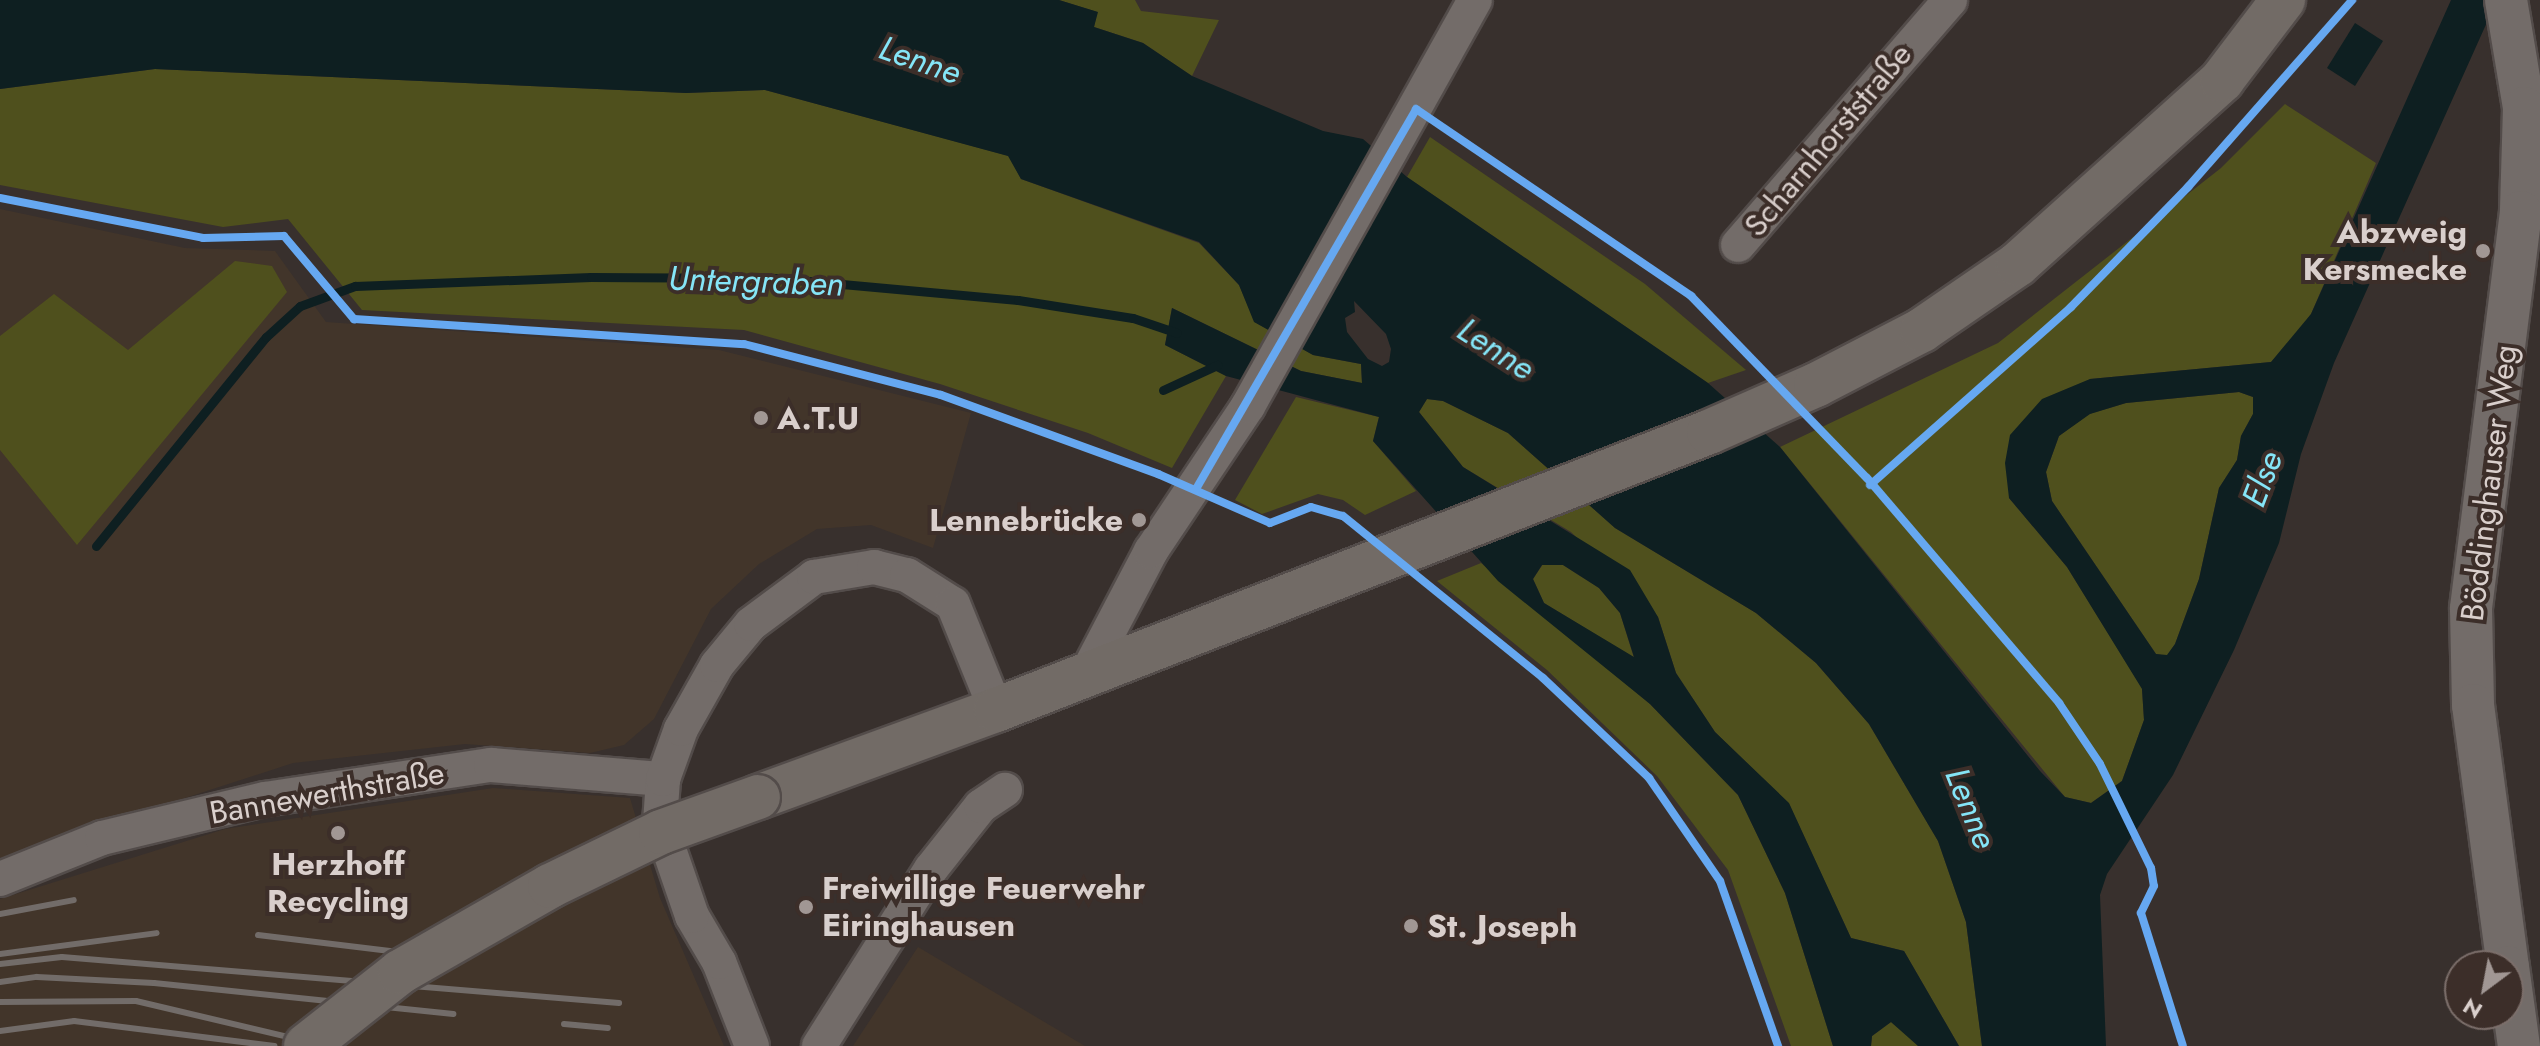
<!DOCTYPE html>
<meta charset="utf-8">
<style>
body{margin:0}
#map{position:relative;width:2540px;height:1046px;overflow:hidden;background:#38302d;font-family:Jost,sans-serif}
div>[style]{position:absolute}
.commercial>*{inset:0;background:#42352a}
.green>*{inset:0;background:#4f501d}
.water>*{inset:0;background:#0e1f21}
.stream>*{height:9px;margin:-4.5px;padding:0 4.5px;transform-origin:4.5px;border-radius:4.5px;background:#0e1f21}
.roads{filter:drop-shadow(2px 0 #534c4a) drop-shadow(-2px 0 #534c4a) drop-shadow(0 2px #534c4a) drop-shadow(0 -2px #534c4a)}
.minor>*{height:34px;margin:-17px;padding:0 17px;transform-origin:17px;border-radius:17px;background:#736c69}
.tertiary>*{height:42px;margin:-21px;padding:0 21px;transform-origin:21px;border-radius:21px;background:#736c69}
.secondary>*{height:44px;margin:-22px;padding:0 22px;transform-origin:22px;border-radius:22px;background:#726b66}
.rail>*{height:6px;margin:-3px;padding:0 3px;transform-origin:3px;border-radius:3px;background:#726c69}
.bridges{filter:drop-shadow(2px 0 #534c4a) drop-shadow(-2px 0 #534c4a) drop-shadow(0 2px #534c4a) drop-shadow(0 -2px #534c4a)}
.secondary-bridge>*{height:44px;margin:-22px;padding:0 22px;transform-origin:22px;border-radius:22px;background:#726b66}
.cycleway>*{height:8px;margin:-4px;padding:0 4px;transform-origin:4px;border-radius:4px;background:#66a8f1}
.dots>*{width:22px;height:22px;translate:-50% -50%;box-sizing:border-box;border:4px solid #3c2e29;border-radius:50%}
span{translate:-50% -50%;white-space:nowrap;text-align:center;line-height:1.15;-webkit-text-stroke:8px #3c2e29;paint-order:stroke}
.street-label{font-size:32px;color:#d9cfcc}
.poi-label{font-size:32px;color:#d9cfcc;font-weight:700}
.right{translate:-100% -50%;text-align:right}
.left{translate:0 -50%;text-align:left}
.water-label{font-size:34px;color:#85e5f7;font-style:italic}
.north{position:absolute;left:2444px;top:950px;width:80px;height:80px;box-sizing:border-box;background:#3c2e29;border:2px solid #7b6e6a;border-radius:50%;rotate:212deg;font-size:22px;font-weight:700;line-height:32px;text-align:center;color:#d9cfcc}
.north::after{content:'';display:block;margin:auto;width:28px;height:36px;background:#a19794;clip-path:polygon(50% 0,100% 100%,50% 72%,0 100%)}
</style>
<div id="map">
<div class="commercial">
<div style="clip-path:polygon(0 209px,185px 248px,275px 251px,326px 322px,719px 350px,971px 413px,933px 548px,871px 525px,817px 529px,759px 564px,711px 609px,654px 719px,624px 745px,590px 753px,465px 744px,293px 763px,0 858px)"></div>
<div style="clip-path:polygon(493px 788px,630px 798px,660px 898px,724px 1046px,0 1046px,0 899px,225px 829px)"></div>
<div style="clip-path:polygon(918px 947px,1085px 1046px,853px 1046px)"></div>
</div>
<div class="green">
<div style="clip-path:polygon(1059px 0,1135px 0,1141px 11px,1219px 20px,1192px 76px,1143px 43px,1094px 27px,1097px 12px)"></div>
<div style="clip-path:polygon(155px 69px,686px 93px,765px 90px,1009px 156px,1021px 179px,1199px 243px,1239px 285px,1255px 322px,1313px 355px,1361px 364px,1362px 383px,1301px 371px,1172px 308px,1165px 345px,1226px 376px,1172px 468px,1088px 433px,940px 384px,744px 330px,362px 310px,288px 219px,223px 227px,0 185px,0 89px)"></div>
<div style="clip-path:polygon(2285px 104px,2376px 163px,2311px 314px,2293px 340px,2271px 362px,2090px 379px,2009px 498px,2067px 567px,2142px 688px,2144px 720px,2122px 781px,2091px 803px,2065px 797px,1780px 447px,1998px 343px,2221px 168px)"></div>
<div style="clip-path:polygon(1430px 137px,1645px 284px,1746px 370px,1708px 383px,1407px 177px)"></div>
<div style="clip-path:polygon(235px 261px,272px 266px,287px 292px,77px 545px,0 450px,0 336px,54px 294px,128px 350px)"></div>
<div style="clip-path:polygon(2239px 392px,2253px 397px,2253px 414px,2241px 436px,2237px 460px,2219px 488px,2199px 579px,2175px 644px,2167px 656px,2156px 654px,2052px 501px,2046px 472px,2059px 436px,2089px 414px,2126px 403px)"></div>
<div style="clip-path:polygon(1296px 397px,1379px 417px,1373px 441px,1416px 491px,1365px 515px,1343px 500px,1318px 494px,1262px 514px,1235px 500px)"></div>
<div style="clip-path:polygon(1427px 399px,1443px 401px,1508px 433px,1615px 528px,1756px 613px,1816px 663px,1869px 724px,1938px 841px,1966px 922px,1982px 1046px,1959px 1046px,1904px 951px,1851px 938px,1789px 804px,1715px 732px,1676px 673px,1658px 617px,1571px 532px,1463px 467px,1419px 412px)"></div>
<div style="clip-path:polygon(1481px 563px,1650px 704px,1738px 795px,1785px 893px,1833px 1046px,1791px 1046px,1728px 870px,1657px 776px,1547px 670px,1437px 581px)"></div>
<div style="clip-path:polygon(1543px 564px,1563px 565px,1599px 588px,1620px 613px,1634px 658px,1544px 603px,1533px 579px)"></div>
<div style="clip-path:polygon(1891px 1022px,1916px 1043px,1918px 1046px,1871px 1046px,1872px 1036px)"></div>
</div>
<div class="water">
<div style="clip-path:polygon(evenodd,0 0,1059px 0,1098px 12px,1094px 27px,1143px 43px,1192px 76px,1323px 131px,1363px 139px,1407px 177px,1708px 383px,1780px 447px,2040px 771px,2065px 797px,2091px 803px,2122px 781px,2144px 720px,2142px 689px,2067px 567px,2009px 498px,2005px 463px,2010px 435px,2042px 399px,2090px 379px,2271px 362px,2311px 314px,2451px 0,2497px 0,2334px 363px,2301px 454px,2279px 543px,2234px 650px,2173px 775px,2107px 874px,2100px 895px,2106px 1046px,1982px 1046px,1966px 922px,1938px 841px,1869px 724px,1816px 663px,1756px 613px,1615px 528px,1508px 433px,1443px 401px,1427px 399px,1419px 412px,1463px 467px,1630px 570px,1658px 617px,1676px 673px,1715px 732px,1789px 803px,1851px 938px,1904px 951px,1959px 1046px,1918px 1046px,1891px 1022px,1872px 1036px,1871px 1046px,1833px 1046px,1785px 893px,1738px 795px,1650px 704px,1498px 581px,1373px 441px,1379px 417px,1226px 376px,1165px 345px,1172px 308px,1301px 371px,1362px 383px,1361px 364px,1313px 355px,1254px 322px,1239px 285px,1199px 242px,1021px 179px,1008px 156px,765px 90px,686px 93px,155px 69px,0 89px,0 0,1354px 301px,1386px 334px,1391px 349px,1389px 362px,1382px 366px,1368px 359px,1347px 332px,1345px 318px,1355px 312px,1354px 301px,0 0,2239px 392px,2253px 397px,2253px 414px,2241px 436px,2237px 460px,2219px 488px,2199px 579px,2175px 644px,2167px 655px,2156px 654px,2052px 501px,2046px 472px,2059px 436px,2090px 414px,2126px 403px,2239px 392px,0 0,1542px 565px,1563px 565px,1599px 588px,1620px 613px,1634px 657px,1544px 603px,1533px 579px,1542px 565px)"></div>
<div style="clip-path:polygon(2355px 23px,2383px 41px,2355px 86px,2327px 68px)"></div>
</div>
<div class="stream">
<div style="left:1163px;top:390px;width:60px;rotate:-24.8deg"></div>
<div style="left:96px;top:546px;width:269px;rotate:-50.9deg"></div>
<div style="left:266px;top:337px;width:46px;rotate:-42.4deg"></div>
<div style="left:300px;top:306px;width:59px;rotate:-20deg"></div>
<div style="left:355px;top:286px;width:236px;rotate:-2.2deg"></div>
<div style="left:591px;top:277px;width:185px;rotate:0.3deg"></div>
<div style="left:776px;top:278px;width:243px;rotate:5.2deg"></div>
<div style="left:1018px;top:300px;width:116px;rotate:8.9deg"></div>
<div style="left:1133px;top:318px;width:46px;rotate:18.8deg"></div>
</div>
<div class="roads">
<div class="minor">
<div style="left:1738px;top:245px;width:324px;rotate:-49.1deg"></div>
<div style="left:1087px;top:673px;width:138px;rotate:-62.3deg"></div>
<div style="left:1151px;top:551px;width:174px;rotate:-56.2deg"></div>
<div style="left:1248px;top:406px;width:465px;rotate:-60.8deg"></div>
<div style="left:0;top:879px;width:110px;rotate:-21.9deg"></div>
<div style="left:102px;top:838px;width:168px;rotate:-13.5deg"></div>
<div style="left:265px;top:799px;width:229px;rotate:-8.6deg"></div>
<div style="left:491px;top:765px;width:173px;rotate:4.7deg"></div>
<div style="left:752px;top:1046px;width:90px;rotate:-111.4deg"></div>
<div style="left:719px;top:962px;width:53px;rotate:-120.4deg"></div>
<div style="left:692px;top:916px;width:98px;rotate:-109deg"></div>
<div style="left:660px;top:823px;width:44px;rotate:-86.1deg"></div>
<div style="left:663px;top:779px;width:53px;rotate:-70.2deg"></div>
<div style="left:681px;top:729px;width:73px;rotate:-60.6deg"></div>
<div style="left:717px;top:665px;width:53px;rotate:-50.3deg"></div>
<div style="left:751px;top:624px;width:79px;rotate:-36.7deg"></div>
<div style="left:814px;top:577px;width:61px;rotate:-9.5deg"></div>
<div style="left:874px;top:567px;width:34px;rotate:14deg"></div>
<div style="left:907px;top:575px;width:54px;rotate:32.2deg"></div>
<div style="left:953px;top:604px;width:114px;rotate:67.9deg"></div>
<div style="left:819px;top:1046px;width:209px;rotate:-57.7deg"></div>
<div style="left:931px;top:869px;width:80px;rotate:-51.6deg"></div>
<div style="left:981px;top:806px;width:29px;rotate:-34deg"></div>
</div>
<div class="tertiary">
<div style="left:2506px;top:0;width:109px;rotate:80.5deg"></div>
<div style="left:2524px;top:108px;width:104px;rotate:91.7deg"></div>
<div style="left:2521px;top:212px;width:400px;rotate:97.2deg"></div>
<div style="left:2471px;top:609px;width:96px;rotate:88.8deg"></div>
<div style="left:2473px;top:705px;width:263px;rotate:82.4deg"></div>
<div style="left:2508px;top:967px;width:80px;rotate:82.1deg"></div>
</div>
<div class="secondary">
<div style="left:758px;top:797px;width:253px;rotate:-20.1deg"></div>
<div style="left:996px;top:710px;width:765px;rotate:-21.3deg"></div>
<div style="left:1709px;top:432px;width:117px;rotate:-23.7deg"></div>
<div style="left:1816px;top:385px;width:119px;rotate:-27.4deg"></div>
<div style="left:1922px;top:330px;width:116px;rotate:-34.5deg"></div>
<div style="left:2018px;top:264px;width:275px;rotate:-42deg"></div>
<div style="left:2222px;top:80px;width:101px;rotate:-52.7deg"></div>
</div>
</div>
<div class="rail">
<div style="left:0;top:914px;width:75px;rotate:-10.7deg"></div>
<div style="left:258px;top:935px;width:191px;rotate:6.9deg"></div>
<div style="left:0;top:954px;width:158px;rotate:-7.6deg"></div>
<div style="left:0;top:964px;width:62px;rotate:-6.4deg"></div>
<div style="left:62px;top:957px;width:559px;rotate:4.72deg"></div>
<div style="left:0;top:982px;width:37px;rotate:-8deg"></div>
<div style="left:37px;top:977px;width:117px;rotate:2.9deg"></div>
<div style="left:154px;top:983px;width:301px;rotate:5.9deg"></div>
<div style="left:0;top:1002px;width:136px;rotate:-0.4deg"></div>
<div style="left:136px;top:1001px;width:196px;rotate:13.3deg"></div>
<div style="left:564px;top:1024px;width:44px;rotate:5.2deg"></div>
<div style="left:0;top:1031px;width:75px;rotate:-7.7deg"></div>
<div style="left:74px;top:1021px;width:202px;rotate:7.1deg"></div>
</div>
<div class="bridges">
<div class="secondary-bridge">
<div style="left:306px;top:1046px;width:120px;rotate:-38.2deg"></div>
<div style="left:400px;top:972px;width:173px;rotate:-29.8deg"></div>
<div style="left:550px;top:886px;width:123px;rotate:-25.9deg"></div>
<div style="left:661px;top:832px;width:103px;rotate:-19.8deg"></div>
</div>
</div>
<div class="cycleway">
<div style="left:0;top:198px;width:207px;rotate:11.1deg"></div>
<div style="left:203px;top:238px;width:81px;rotate:-1.4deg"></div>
<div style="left:284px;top:236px;width:109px;rotate:49.9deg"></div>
<div style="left:354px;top:319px;width:391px;rotate:3.7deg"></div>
<div style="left:744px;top:344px;width:203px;rotate:14.5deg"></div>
<div style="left:941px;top:395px;width:231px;rotate:20deg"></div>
<div style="left:1158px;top:474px;width:122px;rotate:23.6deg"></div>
<div style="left:1270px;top:523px;width:44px;rotate:-21.3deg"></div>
<div style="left:1311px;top:507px;width:33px;rotate:16deg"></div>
<div style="left:1343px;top:516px;width:257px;rotate:39deg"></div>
<div style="left:1543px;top:678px;width:146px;rotate:43.3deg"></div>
<div style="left:1649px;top:778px;width:125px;rotate:55.4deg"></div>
<div style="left:1720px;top:881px;width:175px;rotate:70.6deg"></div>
<div style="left:1870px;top:485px;width:268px;rotate:-41.5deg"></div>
<div style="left:2071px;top:307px;width:168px;rotate:-45.7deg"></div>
<div style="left:2188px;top:187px;width:249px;rotate:-48.7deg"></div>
<div style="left:1196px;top:489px;width:439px;rotate:-59.9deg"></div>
<div style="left:1416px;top:109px;width:333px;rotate:34.2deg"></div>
<div style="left:1691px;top:296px;width:253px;rotate:46deg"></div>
<div style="left:1867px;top:478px;width:296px;rotate:49.5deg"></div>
<div style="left:2059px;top:703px;width:73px;rotate:56.1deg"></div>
<div style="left:2100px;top:764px;width:116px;rotate:63.9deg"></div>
<div style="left:2151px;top:868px;width:18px;rotate:81deg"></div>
<div style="left:2154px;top:886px;width:30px;rotate:116deg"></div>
<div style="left:2141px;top:913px;width:139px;rotate:72.5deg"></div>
</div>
<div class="dots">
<div style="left:2483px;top:251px;background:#a19794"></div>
<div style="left:761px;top:418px;background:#a19794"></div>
<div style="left:1139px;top:520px;background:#a19794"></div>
<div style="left:338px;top:833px;background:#a19794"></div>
<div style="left:806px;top:907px;background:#a19794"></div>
<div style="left:1411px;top:926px;background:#a19794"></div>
</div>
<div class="street-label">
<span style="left:1828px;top:140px;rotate:-50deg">Scharnhorststraße</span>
<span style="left:2489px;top:483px;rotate:-83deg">Böddinghauser Weg</span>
<span style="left:327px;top:793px;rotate:-10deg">Bannewerthstraße</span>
</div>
<div class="poi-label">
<span class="right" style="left:2467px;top:251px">Abzweig<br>Kersmecke</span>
<span class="left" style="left:777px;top:418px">A.T.U</span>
<span class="right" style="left:1123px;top:520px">Lennebrücke</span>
<span style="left:338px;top:883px">Herzhoff<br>Recycling</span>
<span class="left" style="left:822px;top:907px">Freiwillige Feuerwehr<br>Eiringhausen</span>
<span class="left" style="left:1427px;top:926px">St. Joseph</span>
</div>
<div class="water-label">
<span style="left:920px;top:60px;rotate:19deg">Lenne</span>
<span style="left:756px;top:281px;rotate:2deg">Untergraben</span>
<span style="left:1496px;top:349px;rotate:33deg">Lenne</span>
<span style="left:2262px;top:479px;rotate:-69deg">Else</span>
<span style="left:1971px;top:808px;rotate:68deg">Lenne</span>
</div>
<div class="north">N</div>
</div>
